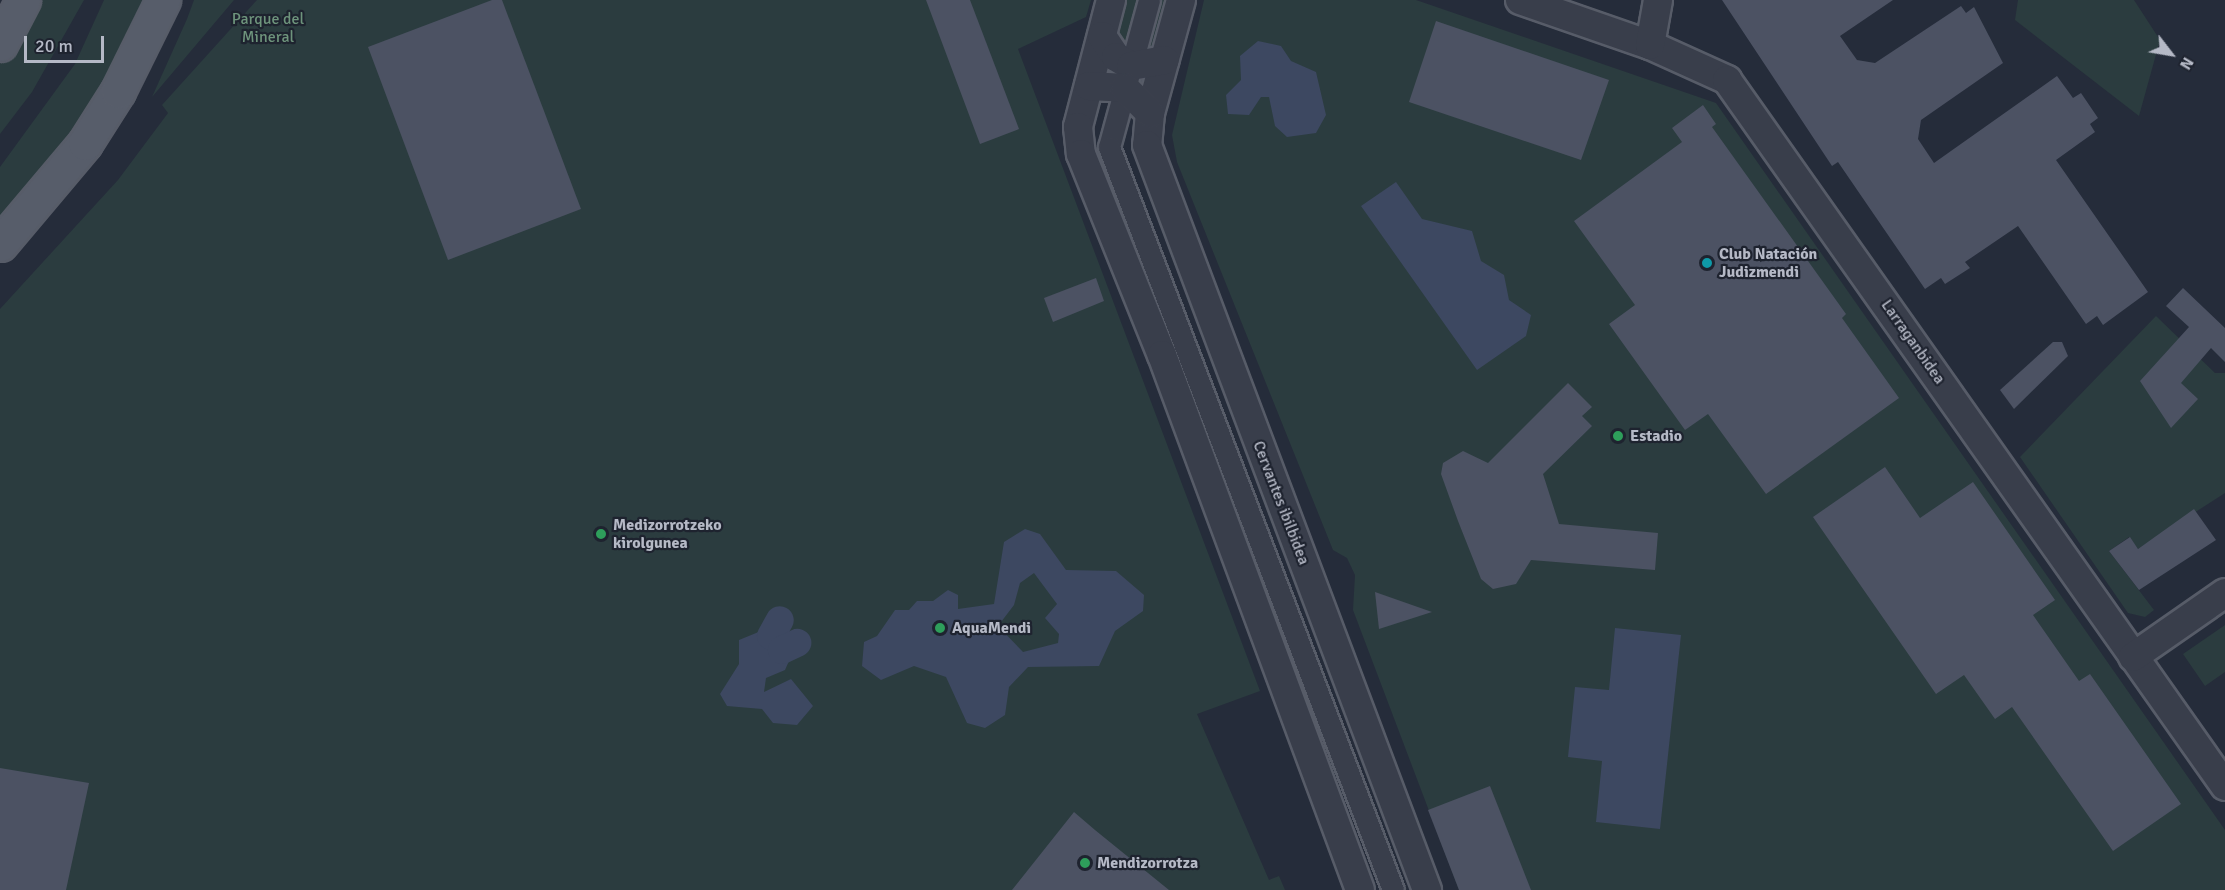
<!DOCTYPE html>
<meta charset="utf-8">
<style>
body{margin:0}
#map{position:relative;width:2225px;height:890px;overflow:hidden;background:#252c3a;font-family:Signika,sans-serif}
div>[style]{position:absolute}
.green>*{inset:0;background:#2b3c3f}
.water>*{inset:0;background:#3d4861}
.canal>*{height:28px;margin:-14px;padding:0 14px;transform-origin:14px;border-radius:14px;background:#3d4861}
.building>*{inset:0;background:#4c5263}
.roads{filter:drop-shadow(2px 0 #575c68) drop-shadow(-2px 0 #575c68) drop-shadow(0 2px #575c68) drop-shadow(0 -2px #575c68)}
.pedestrian>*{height:21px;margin:-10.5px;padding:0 10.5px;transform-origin:10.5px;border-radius:10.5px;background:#393e4b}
.minor>*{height:28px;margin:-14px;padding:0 14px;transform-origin:14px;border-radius:14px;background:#393e4b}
.primary>*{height:33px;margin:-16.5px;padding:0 16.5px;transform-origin:16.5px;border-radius:16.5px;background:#575d6a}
.dots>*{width:16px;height:16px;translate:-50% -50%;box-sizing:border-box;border:3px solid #1e232f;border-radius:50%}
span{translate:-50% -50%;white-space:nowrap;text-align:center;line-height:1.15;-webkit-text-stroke:4.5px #1e232f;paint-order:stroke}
.park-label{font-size:16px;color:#6e947c}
.poi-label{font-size:16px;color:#b5b9c6;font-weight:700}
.left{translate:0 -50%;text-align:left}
.street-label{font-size:16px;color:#b5b9c6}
.north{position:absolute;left:2141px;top:24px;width:60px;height:60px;-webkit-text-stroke:4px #1e232f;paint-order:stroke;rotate:121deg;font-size:16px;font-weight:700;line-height:24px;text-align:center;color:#b5b9c6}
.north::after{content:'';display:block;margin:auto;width:21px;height:27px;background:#b5b9c6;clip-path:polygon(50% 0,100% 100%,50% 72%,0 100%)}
.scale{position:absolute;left:24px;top:36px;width:80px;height:27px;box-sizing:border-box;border:3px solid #b5b9c6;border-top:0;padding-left:8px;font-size:18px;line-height:21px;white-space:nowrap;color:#b5b9c6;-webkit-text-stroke:4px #1e232f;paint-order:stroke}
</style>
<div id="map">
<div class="green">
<div style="clip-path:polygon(32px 0,84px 0,32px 92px,0 134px,0 58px)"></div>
<div style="clip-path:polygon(104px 0,151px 0,108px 90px,0 231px,0 167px,75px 64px)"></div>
<div style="clip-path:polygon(194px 0,234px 0,152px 97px,187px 19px)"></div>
<div style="clip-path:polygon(257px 0,1091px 0,1086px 17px,1018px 49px,1260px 691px,1197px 714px,1269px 880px,1279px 876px,1285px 890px,0 890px,0 309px,118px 180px,168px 113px,162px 105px)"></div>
<div style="clip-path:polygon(1122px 0,1175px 0,1161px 53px,1126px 57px,1112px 34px)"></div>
<div style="clip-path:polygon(1204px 0,1416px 0,1716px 103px,2225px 830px,2225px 890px,1459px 890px,1353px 610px,1355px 575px,1347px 558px,1333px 550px,1177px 162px,1172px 135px)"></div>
<div style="clip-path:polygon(2018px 0,2134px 0,2160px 40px,2139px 116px,2015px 20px)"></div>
<div style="clip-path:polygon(2156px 316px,2215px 373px,2225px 373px,2225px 493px,2138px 549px,2129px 537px,2109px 551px,2154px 610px,2145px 617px,2128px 613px,2020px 457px)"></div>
<div style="clip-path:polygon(2225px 625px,2225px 672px,2205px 686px,2183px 654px)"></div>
</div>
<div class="water">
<div style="clip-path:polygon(1258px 41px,1281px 46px,1291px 61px,1316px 72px,1326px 115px,1316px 133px,1287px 137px,1275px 126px,1269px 97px,1261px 97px,1249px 115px,1228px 114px,1226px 95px,1241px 80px,1240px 56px)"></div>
<div style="clip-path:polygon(1396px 182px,1422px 219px,1472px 231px,1481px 261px,1504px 275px,1509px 300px,1531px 315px,1526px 336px,1477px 370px,1361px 206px)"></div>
<div style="clip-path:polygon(evenodd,1025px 529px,1040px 534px,1066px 570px,1116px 571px,1144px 595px,1143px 611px,1115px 631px,1099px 666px,1028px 667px,1009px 687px,1005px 715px,985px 728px,967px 723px,946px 677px,914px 666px,881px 680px,862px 666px,864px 642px,877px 636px,895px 610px,909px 610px,917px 601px,933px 601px,948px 590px,958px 595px,958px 609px,994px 604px,1004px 542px,1025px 529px,1034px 573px,1057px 604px,1045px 618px,1059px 634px,1058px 643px,1023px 652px,998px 626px,1014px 605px,1020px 583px,1034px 573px)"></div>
<div style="clip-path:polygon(1615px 628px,1681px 635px,1660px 829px,1596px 822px,1602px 761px,1568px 757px,1575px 687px,1609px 690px)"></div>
<div style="clip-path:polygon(761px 631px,775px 638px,789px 661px,785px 670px,766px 678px,764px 692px,791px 679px,813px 706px,797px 725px,773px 723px,762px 709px,727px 706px,720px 694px,739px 664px,739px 640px)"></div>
</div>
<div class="canal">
<div style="left:771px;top:636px;width:18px;rotate:-61deg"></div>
<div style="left:782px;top:650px;width:17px;rotate:-25deg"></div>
</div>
<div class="building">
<div style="clip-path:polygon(492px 0,502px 0,581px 209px,448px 260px,368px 47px)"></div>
<div style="clip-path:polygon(926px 0,970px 0,1019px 129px,980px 144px)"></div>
<div style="clip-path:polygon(1722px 0,1893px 0,1840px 36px,1857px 60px,1875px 63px,1961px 6px,1966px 13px,1974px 7px,2003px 63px,1921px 120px,1918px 139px,1934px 163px,2057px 76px,2073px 98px,2081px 93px,2098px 118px,2090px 124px,2095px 132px,2056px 160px,2148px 292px,2103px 325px,2097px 316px,2086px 324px,2018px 226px,1965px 262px,1970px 268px,1945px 284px,1941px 278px,1925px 289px,1838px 162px,1832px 166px)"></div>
<div style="clip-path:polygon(1436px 21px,1609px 80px,1581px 160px,1409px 102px)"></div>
<div style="clip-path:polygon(1703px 105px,1716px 124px,1712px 127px,1846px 314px,1842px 318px,1899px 398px,1766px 494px,1708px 414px,1685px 430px,1609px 324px,1635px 305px,1574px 221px,1682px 142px,1672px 128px)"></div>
<div style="clip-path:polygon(1096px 278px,1104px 301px,1053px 322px,1044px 298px)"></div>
<div style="clip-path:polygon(2183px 288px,2225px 328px,2225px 362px,2211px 348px,2181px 383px,2198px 399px,2171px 428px,2140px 381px,2189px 327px,2166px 306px)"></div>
<div style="clip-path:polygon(2053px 342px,2062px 342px,2068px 356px,2014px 409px,2000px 390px)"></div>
<div style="clip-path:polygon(1568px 383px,1592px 407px,1582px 416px,1592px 426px,1543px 474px,1559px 524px,1658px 533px,1655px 570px,1531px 560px,1516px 584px,1493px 589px,1481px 579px,1458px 521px,1441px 474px,1443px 463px,1463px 451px,1488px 463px)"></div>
<div style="clip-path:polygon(1885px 467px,1920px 518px,1973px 482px,2055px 600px,2033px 615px,2079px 681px,2090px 674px,2181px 804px,2113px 851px,2012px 707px,1995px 719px,1964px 675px,1936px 694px,1813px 517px)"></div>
<div style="clip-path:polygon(2194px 509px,2216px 540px,2139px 590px,2109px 551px,2130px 537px,2138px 549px)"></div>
<div style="clip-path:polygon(1375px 592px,1432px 612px,1379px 629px)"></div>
<div style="clip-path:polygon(0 768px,89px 783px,66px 890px,0 890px)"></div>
<div style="clip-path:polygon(1490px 786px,1531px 890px,1459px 890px,1428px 810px)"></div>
<div style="clip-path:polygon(1074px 812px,1095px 830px,1169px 890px,1012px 890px)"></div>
</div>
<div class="roads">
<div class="pedestrian">
<div style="left:1149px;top:0;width:152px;rotate:105.2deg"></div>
<div style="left:1109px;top:147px;width:795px;rotate:69.08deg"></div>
</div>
<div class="minor">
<div style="left:1111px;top:0;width:131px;rotate:104.6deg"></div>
<div style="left:1078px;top:127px;width:27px;rotate:84deg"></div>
<div style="left:1081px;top:154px;width:217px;rotate:68.1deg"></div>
<div style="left:1162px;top:355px;width:570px;rotate:69.69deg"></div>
<div style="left:1181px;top:0;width:117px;rotate:105.3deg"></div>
<div style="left:1150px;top:113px;width:32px;rotate:95deg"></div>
<div style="left:1147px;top:145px;width:796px;rotate:69.4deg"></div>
<div style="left:1520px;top:0;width:138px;rotate:19.1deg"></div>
<div style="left:1650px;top:45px;width:85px;rotate:24.4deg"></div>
<div style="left:1727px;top:80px;width:864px;rotate:54.8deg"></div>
<div style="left:1102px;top:36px;width:25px;rotate:56deg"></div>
<div style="left:1116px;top:57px;width:17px;rotate:31deg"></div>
<div style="left:1131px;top:66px;width:34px;rotate:-10deg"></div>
<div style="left:1650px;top:45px;width:46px;rotate:-79.9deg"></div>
<div style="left:1089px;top:86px;width:36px;rotate:3deg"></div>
<div style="left:1125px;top:88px;width:35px;rotate:45deg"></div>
<div style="left:2133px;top:657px;width:112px;rotate:-34.8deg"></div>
</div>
<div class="primary">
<div style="left:0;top:44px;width:50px;rotate:-62.4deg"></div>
<div style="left:0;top:244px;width:132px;rotate:-49.9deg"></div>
<div style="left:85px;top:143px;width:62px;rotate:-57.6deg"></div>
<div style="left:118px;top:91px;width:102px;rotate:-63.7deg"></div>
</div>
</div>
<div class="dots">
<div style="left:1707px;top:263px;background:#0f9aa8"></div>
<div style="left:1618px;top:436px;background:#2e9e5b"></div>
<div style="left:601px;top:534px;background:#2e9e5b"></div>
<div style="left:940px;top:628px;background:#2e9e5b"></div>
<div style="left:1085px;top:863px;background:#2e9e5b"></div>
</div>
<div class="park-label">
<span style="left:268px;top:28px">Parque del<br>Mineral</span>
</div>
<div class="poi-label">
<span class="left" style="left:1719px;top:263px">Club Natación<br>Judizmendi</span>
<span class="left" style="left:1630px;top:436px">Estadio</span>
<span class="left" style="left:613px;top:534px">Medizorrotzeko<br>kirolgunea</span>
<span class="left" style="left:952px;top:628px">AquaMendi</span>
<span class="left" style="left:1097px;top:863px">Mendizorrotza</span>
</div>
<div class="street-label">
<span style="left:1913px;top:342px;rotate:55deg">Larraganbidea</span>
<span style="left:1281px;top:503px;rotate:69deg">Cervantes ibilbidea</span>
</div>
<div class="north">N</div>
<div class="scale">20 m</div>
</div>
